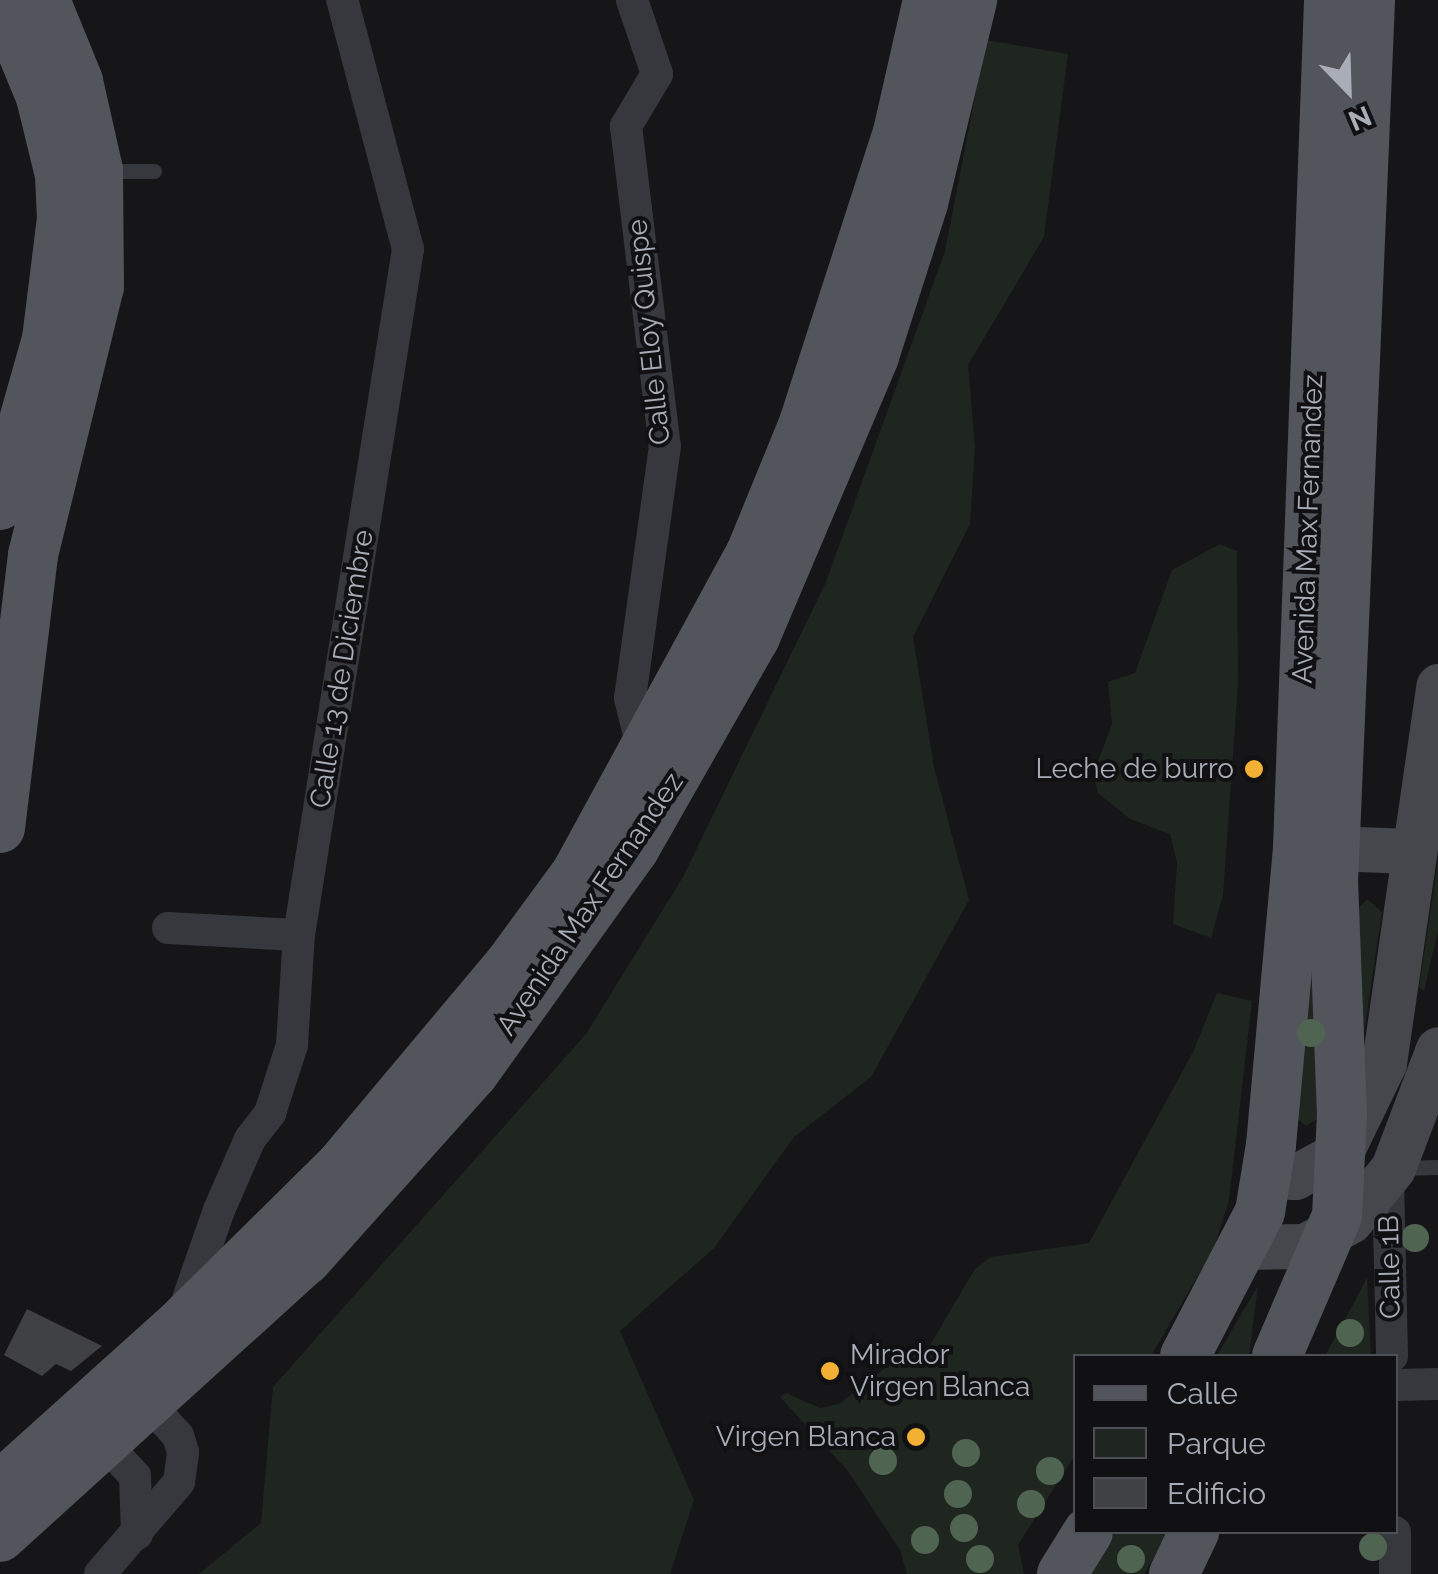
<!DOCTYPE html>
<style>
body{margin:0}
#map{position:relative;width:1438px;height:1574px;overflow:hidden;background:#161618;font-family:Raleway,sans-serif}
div>[style]{position:absolute}
.green>*{inset:0;background:#1e261f}
.building>*{inset:0;background:#404145}
.lane>*{height:15px;margin:-7.5px;padding:0 7.5px;transform-origin:7.5px;border-radius:7.5px;background:#37383d}
.street>*{height:32px;margin:-16px;padding:0 16px;transform-origin:16px;border-radius:16px;background:#37383d}
.secondary>*{height:45px;margin:-22.5px;padding:0 22.5px;transform-origin:22.5px;border-radius:22.5px;background:#45474d}
.primary>*{height:50px;margin:-25px;padding:0 25px;transform-origin:25px;border-radius:25px;background:#53555c}
.trees>*{width:28px;height:28px;margin:-14px;border-radius:50%;background:#506452}
.dots>*{width:28px;height:28px;translate:-50% -50%;box-sizing:border-box;border:5px solid #111113;border-radius:50%}
span{translate:-50% -50%;white-space:nowrap;text-align:center;line-height:1.15;-webkit-text-stroke:8px #111113;paint-order:stroke}
.street-label{font-size:28px;color:#a8adb8}
.poi-label{font-size:28px;color:#a8adb8}
.right{translate:-100% -50%;text-align:right}
.left{translate:0 -50%;text-align:left}
.legend{position:absolute;left:1073px;top:1354px;width:325px;height:180px;box-sizing:border-box;background:#111113;border:2px solid #4d4f55;margin:0;padding:12px 18px;list-style:none;font-size:30px;color:#a8adb8}
.legend li{display:flex;align-items:center;gap:20px;height:50px}
.legend b{width:50px;border:2px solid #4d4f55}
.north{position:absolute;left:1298px;top:40px;width:100px;height:100px;-webkit-text-stroke:8px #111113;paint-order:stroke;rotate:157deg;font-size:28px;font-weight:700;line-height:40px;text-align:center;color:#a8adb8}
.north::after{content:'';display:block;margin:auto;width:35px;height:45px;background:#a8adb8;clip-path:polygon(50% 0,100% 100%,50% 72%,0 100%)}
</style>
<div id="map">
<div class="green">
<div style="clip-path:polygon(986px 40px,1068px 54px,1044px 237px,968px 365px,975px 448px,970px 524px,913px 637px,934px 767px,969px 900px,871px 1077px,794px 1137px,714px 1248px,620px 1331px,694px 1500px,670px 1574px,199px 1574px,261px 1523px,273px 1387px,586px 1034px,683px 877px,826px 582px,945px 251px)"></div>
<div style="clip-path:polygon(1220px 544px,1237px 551px,1238px 684px,1223px 895px,1211px 938px,1173px 924px,1177px 863px,1170px 834px,1130px 819px,1098px 793px,1093px 775px,1112px 724px,1108px 682px,1135px 673px,1172px 570px)"></div>
<div style="clip-path:polygon(1438px 862px,1438px 931px,1424px 991px,1419px 987px)"></div>
<div style="clip-path:polygon(1367px 899px,1382px 912px,1363px 1039px,1358px 909px)"></div>
<div style="clip-path:polygon(1312px 904px,1319px 1118px,1306px 1126px,1295px 1117px)"></div>
<div style="clip-path:polygon(1217px 993px,1252px 1001px,1229px 1200px,1214px 1248px,1151px 1356px,1076px 1356px,1075px 1455px,1018px 1545px,1024px 1574px,907px 1574px,900px 1550px,848px 1471px,780px 1397px,786px 1393px,820px 1408px,839px 1404px,893px 1362px,927px 1350px,975px 1269px,991px 1257px,1089px 1243px,1193px 1052px)"></div>
<div style="clip-path:polygon(1367px 1277px,1371px 1356px,1325px 1356px,1356px 1299px)"></div>
<div style="clip-path:polygon(1258px 1286px,1249px 1356px,1217px 1356px,1240px 1316px)"></div>
<div style="clip-path:polygon(1115px 1532px,1169px 1532px,1144px 1574px,1091px 1574px)"></div>
</div>
<div class="building">
<div style="clip-path:polygon(27px 1309px,102px 1346px,71px 1371px,56px 1364px,42px 1376px,4px 1355px)"></div>
</div>
<div class="lane">
<div style="left:104px;top:171px;width:50px"></div>
<div style="left:1397px;top:1168px;width:41px;rotate:-1.4deg"></div>
</div>
<div class="street">
<div style="left:632px;top:0;width:78px;rotate:71.3deg"></div>
<div style="left:657px;top:74px;width:61px;rotate:120.8deg"></div>
<div style="left:626px;top:126px;width:322px;rotate:83.1deg"></div>
<div style="left:665px;top:446px;width:254px;rotate:97.9deg"></div>
<div style="left:630px;top:698px;width:42px;rotate:76.3deg"></div>
<div style="left:640px;top:739px;width:23px;rotate:47deg"></div>
<div style="left:168px;top:928px;width:131px;rotate:3.1deg"></div>
<div style="left:1388px;top:1178px;width:178px;rotate:88.7deg"></div>
<div style="left:181px;top:1319px;width:115px;rotate:-70.8deg"></div>
<div style="left:219px;top:1210px;width:77px;rotate:-66.4deg"></div>
<div style="left:250px;top:1139px;width:33px;rotate:-52deg"></div>
<div style="left:270px;top:1113px;width:71px;rotate:-72.1deg"></div>
<div style="left:292px;top:1045px;width:110px;rotate:-86.4deg"></div>
<div style="left:299px;top:935px;width:695px;rotate:-80.97deg"></div>
<div style="left:408px;top:249px;width:258px;rotate:-104.8deg"></div>
<div style="left:1396px;top:1385px;width:42px;rotate:-1.4deg"></div>
<div style="left:105px;top:1444px;width:44px;rotate:46.8deg"></div>
<div style="left:135px;top:1476px;width:58px;rotate:88deg"></div>
<div style="left:1395px;top:1532px;width:42px;rotate:90deg"></div>
<div style="left:100px;top:1574px;width:121px;rotate:-49.3deg"></div>
<div style="left:179px;top:1482px;width:30px;rotate:-82deg"></div>
<div style="left:183px;top:1452px;width:17px;rotate:-107deg"></div>
<div style="left:178px;top:1436px;width:42px;rotate:-132.1deg"></div>
</div>
<div class="secondary">
<div style="left:1300px;top:847px;width:113px;rotate:2deg"></div>
<div style="left:1267px;top:1176px;width:28px;rotate:2deg"></div>
<div style="left:1295px;top:1177px;width:52px;rotate:-28.5deg"></div>
<div style="left:1341px;top:1152px;width:99px;rotate:-64.2deg"></div>
<div style="left:1384px;top:1063px;width:381px;rotate:-81.8deg"></div>
<div style="left:1245px;top:1247px;width:60px;rotate:-1deg"></div>
<div style="left:1305px;top:1246px;width:51px;rotate:-29.1deg"></div>
<div style="left:1350px;top:1221px;width:68px;rotate:-50.9deg"></div>
<div style="left:1393px;top:1168px;width:127px;rotate:-69.3deg"></div>
</div>
<div class="primary">
<div style="left:0;top:505px;width:173px;rotate:-74.2deg"></div>
<div style="left:47px;top:339px;width:121px;rotate:-82.9deg"></div>
<div style="left:62px;top:219px;width:44px;rotate:-92.6deg"></div>
<div style="left:60px;top:175px;width:80px;rotate:-103.7deg"></div>
<div style="left:41px;top:97px;width:105px;rotate:-112.4deg"></div>
<div style="left:0;top:828px;width:275px;rotate:-83.1deg"></div>
<div style="left:33px;top:555px;width:276px;rotate:-76.2deg"></div>
<div style="left:99px;top:287px;width:117px;rotate:-90.5deg"></div>
<div style="left:98px;top:170px;width:91px;rotate:-102.7deg"></div>
<div style="left:78px;top:81px;width:87px;rotate:-112.2deg"></div>
<div style="left:1185px;top:1356px;width:162px;rotate:-62.5deg"></div>
<div style="left:1260px;top:1212px;width:68px;rotate:-80.7deg"></div>
<div style="left:1271px;top:1145px;width:299px;rotate:-84.8deg"></div>
<div style="left:1298px;top:847px;width:848px;rotate:-87.9deg"></div>
<div style="left:1277px;top:1356px;width:152px;rotate:-66.8deg"></div>
<div style="left:1337px;top:1216px;width:101px;rotate:-87.2deg"></div>
<div style="left:1342px;top:1115px;width:231px;rotate:-92.2deg"></div>
<div style="left:1333px;top:884px;width:885px;rotate:-87.6deg"></div>
<div style="left:0;top:1486px;width:241px;rotate:-42deg"></div>
<div style="left:179px;top:1325px;width:228px;rotate:-44.6deg"></div>
<div style="left:341px;top:1165px;width:261px;rotate:-50deg"></div>
<div style="left:509px;top:965px;width:115px;rotate:-53.8deg"></div>
<div style="left:577px;top:872px;width:363px;rotate:-61.4deg"></div>
<div style="left:751px;top:553px;width:140px;rotate:-67.8deg"></div>
<div style="left:804px;top:423px;width:306px;rotate:-72.1deg"></div>
<div style="left:898px;top:132px;width:135px;rotate:-77.2deg"></div>
<div style="left:0;top:1537px;width:413px;rotate:-42.2deg"></div>
<div style="left:306px;top:1260px;width:250px;rotate:-48.1deg"></div>
<div style="left:473px;top:1074px;width:277px;rotate:-54.4deg"></div>
<div style="left:634px;top:849px;width:244px;rotate:-60.3deg"></div>
<div style="left:755px;top:637px;width:305px;rotate:-67deg"></div>
<div style="left:874px;top:356px;width:161px;rotate:-72.2deg"></div>
<div style="left:923px;top:203px;width:209px;rotate:-76.4deg"></div>
<div style="left:1062px;top:1574px;width:49px;rotate:-58.2deg"></div>
<div style="left:1174px;top:1574px;width:47px;rotate:-64.5deg"></div>
</div>
<div class="trees">
<div style="left:1311px;top:1033px"></div>
<div style="left:1415px;top:1238px"></div>
<div style="left:1350px;top:1333px"></div>
<div style="left:966px;top:1453px"></div>
<div style="left:883px;top:1461px"></div>
<div style="left:1050px;top:1471px"></div>
<div style="left:958px;top:1494px"></div>
<div style="left:1031px;top:1504px"></div>
<div style="left:964px;top:1528px"></div>
<div style="left:925px;top:1540px"></div>
<div style="left:1373px;top:1547px"></div>
<div style="left:980px;top:1559px"></div>
<div style="left:1131px;top:1559px"></div>
</div>
<div class="dots">
<div style="left:1254px;top:769px;background:#f2b134"></div>
<div style="left:830px;top:1371px;background:#f2b134"></div>
<div style="left:916px;top:1437px;background:#f2b134"></div>
</div>
<div class="street-label">
<span style="left:649px;top:332px;rotate:-96deg">Calle Eloy Quispe</span>
<span style="left:1308px;top:529px;rotate:-88deg">Avenida Max Fernandez</span>
<span style="left:342px;top:669px;rotate:-81deg">Calle 13 de Diciembre</span>
<span style="left:590px;top:904px;rotate:-56deg">Avenida Max Fernandez</span>
<span style="left:1390px;top:1267px;rotate:-91deg">Calle 1B</span>
</div>
<div class="poi-label">
<span class="right" style="left:1234px;top:769px">Leche de burro</span>
<span class="left" style="left:850px;top:1371px">Mirador<br>Virgen Blanca</span>
<span class="right" style="left:896px;top:1437px">Virgen Blanca</span>
</div>
<ul class="legend">
<li><b style="height:12px;background:#53555c"></b>Calle</li>
<li><b style="height:28px;background:#1e261f"></b>Parque</li>
<li><b style="height:28px;background:#404145"></b>Edificio</li>
</ul>
<div class="north">N</div>
</div>
